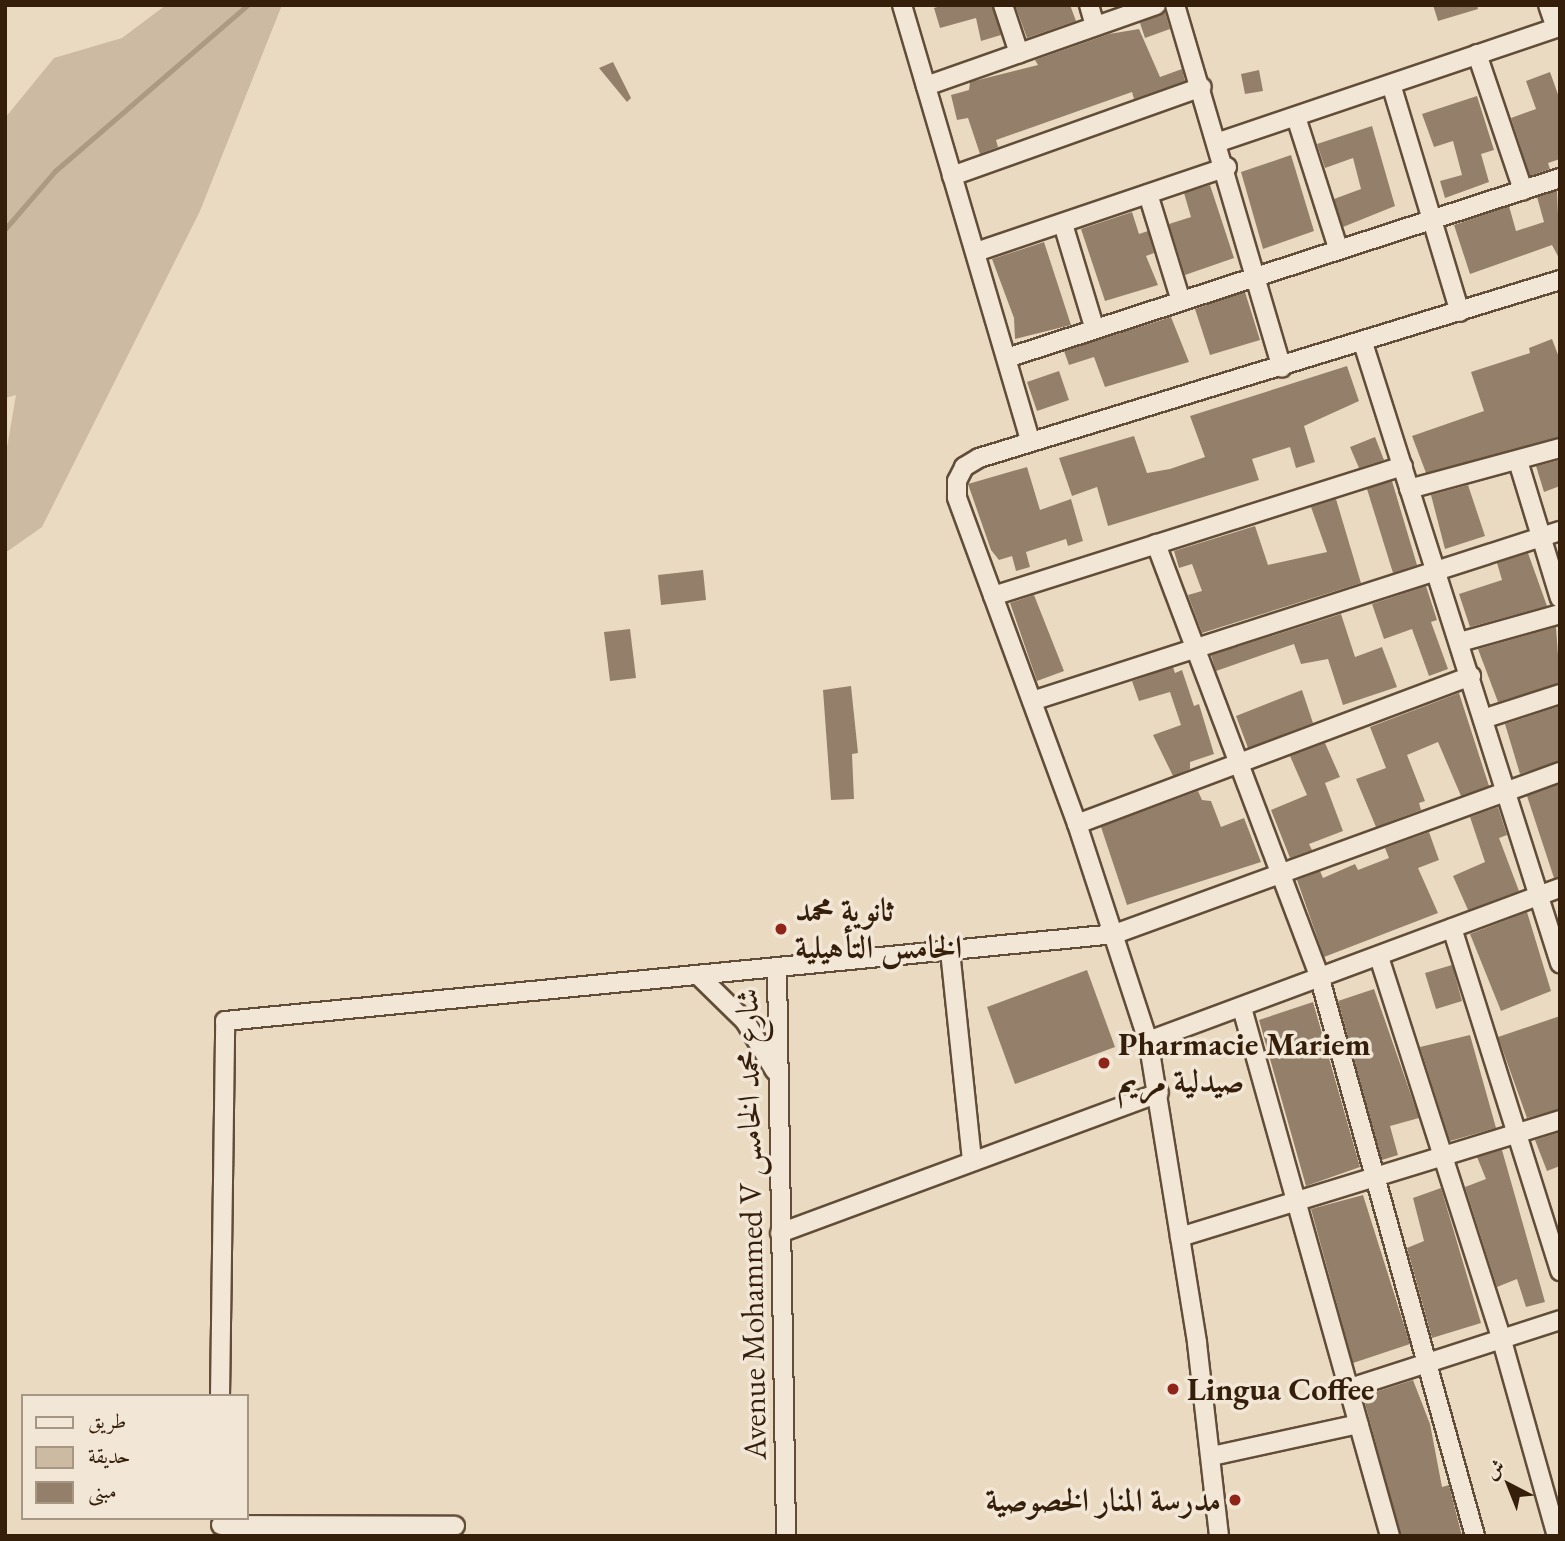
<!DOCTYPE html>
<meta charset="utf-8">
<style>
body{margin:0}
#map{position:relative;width:1565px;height:1541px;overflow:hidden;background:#ebdac2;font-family:"EB Garamond",Amiri,serif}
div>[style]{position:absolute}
.green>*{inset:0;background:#ccbaa3}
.stream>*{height:5px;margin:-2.5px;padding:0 2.5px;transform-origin:2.5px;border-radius:2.5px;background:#ad9a83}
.building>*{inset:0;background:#94806a}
.roads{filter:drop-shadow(2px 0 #624d38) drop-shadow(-2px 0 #624d38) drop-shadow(0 2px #624d38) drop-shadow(0 -2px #624d38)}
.minor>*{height:18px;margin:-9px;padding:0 9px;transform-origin:9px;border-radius:9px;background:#f2e7d7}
.dots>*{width:19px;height:19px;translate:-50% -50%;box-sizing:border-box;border:4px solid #f2e7d7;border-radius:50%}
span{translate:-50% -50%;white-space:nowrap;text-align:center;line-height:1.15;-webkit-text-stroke:7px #f2e7d7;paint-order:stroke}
.poi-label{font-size:32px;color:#351e0a;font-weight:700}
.left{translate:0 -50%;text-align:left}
.right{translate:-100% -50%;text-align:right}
.street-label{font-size:32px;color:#351e0a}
.frame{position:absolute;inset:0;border:7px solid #351e0a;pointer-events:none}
.legend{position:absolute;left:21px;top:1394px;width:228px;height:126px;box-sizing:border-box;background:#f2e7d7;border:2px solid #a69785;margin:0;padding:9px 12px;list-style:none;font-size:21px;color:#351e0a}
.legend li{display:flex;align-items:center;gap:14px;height:35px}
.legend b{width:35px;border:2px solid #a69785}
.north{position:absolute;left:1474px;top:1450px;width:70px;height:70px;-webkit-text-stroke:5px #f2e7d7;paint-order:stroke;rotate:318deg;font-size:19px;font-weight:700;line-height:28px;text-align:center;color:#351e0a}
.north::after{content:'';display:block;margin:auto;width:24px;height:32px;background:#351e0a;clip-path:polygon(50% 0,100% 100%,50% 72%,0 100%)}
</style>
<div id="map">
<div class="green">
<div style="clip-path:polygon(166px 5px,282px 5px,200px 211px,42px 527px,5px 553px,5px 459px,16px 395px,5px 398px,5px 118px,54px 58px,122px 38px)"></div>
</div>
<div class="stream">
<div style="left:5px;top:229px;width:77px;rotate:-49.2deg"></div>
<div style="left:55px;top:171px;width:254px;rotate:-40.8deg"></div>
</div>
<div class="building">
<div style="clip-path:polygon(943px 5px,992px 5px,1001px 35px,981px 41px,976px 18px,940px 28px,934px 8px)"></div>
<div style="clip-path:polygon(1015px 5px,1070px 5px,1076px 21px,1027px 38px)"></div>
<div style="clip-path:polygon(1433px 5px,1477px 5px,1478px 9px,1438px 21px)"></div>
<div style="clip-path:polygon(1165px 12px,1170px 29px,1145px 38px,1140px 23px)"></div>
<div style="clip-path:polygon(1139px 29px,1160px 77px,1182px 69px,1185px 81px,1134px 99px,1132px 92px,996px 140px,998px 147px,980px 154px,968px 118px,957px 120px,951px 95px,969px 90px,970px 82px,1038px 65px,1035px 60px,1109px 34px)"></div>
<div style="clip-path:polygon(613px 62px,631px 98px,627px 102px,599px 68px)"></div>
<div style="clip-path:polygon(1259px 70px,1263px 91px,1245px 94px,1241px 74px)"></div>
<div style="clip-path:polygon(1550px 72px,1560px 100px,1560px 159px,1548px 163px,1550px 169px,1530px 176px,1511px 118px,1536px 109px,1526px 81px)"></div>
<div style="clip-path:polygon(1477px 96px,1494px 150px,1481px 154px,1489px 182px,1445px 198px,1440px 181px,1462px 175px,1453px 141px,1434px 147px,1422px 114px)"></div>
<div style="clip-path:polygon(1372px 126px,1395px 206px,1343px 227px,1334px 199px,1361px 189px,1353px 158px,1325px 168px,1317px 144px)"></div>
<div style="clip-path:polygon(1291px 155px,1314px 231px,1263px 249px,1241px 172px)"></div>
<div style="clip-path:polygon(1210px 185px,1234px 258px,1185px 275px,1169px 224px,1191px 217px,1184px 193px)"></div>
<div style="clip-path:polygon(1557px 191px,1560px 260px,1552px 245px,1470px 274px,1454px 225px,1509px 206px,1516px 231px,1544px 222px,1537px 197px)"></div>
<div style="clip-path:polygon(1132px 212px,1139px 234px,1148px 231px,1154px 253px,1146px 256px,1158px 285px,1105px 301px,1081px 229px)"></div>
<div style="clip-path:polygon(1044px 242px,1071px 325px,1015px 339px,1014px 318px,992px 259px)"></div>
<div style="clip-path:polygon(1245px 292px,1260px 340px,1210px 355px,1195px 309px)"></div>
<div style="clip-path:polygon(1171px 317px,1189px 362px,1105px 387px,1094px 357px,1069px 365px,1064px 351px)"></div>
<div style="clip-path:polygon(1552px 339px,1560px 360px,1560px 437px,1426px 473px,1412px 436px,1484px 411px,1471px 372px,1530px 353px,1529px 348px)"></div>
<div style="clip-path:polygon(1347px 366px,1359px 401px,1304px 426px,1315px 462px,1296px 468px,1290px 447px,1252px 459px,1259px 480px,1108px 526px,1097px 487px,1072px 496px,1059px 458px,1134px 436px,1147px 473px,1170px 469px,1205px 457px,1190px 416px)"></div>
<div style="clip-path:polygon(1059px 371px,1069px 400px,1037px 411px,1027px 382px)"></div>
<div style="clip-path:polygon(1375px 437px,1384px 460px,1359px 468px,1350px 447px)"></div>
<div style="clip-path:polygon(1560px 460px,1560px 486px,1544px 492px,1536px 466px)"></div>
<div style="clip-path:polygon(1027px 467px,1040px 510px,1071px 499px,1083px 541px,1068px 546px,1066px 539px,1026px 552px,1030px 567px,1016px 571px,1012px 556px,999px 560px,991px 550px,968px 484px)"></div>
<div style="clip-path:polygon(1392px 481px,1417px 565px,1393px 573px,1367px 489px)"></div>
<div style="clip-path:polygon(1468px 485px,1485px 536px,1445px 549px,1431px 495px)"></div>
<div style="clip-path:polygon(1336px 499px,1361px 583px,1202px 633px,1188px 595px,1202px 591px,1192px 564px,1179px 568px,1174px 551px,1255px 526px,1268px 565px,1327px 552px,1311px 507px)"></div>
<div style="clip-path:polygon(1528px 553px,1547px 606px,1470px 627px,1459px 594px,1502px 580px,1497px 563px)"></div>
<div style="clip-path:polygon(703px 570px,706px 600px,661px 605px,658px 575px)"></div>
<div style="clip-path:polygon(1426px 586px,1437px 620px,1431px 622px,1448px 669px,1429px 676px,1412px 629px,1384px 639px,1372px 604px)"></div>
<div style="clip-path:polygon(1034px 595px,1064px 671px,1037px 681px,1010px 603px)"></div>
<div style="clip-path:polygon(1341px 614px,1355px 657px,1382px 647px,1397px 687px,1343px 705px,1328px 659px,1301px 664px,1294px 644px,1216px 671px,1211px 655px)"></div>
<div style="clip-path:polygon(1556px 627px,1560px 683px,1498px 702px,1478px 649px)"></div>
<div style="clip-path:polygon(630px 629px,636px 678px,610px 681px,604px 632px)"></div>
<div style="clip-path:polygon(1173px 667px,1175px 673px,1182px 670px,1194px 706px,1199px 704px,1214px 754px,1190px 762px,1190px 769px,1173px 776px,1153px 735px,1181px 725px,1170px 692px,1139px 701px,1132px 681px)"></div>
<div style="clip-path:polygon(851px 686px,858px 753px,852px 754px,854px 799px,831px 800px,823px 690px)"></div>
<div style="clip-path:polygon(1302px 690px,1313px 723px,1248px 748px,1236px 716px)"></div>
<div style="clip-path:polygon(1459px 693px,1489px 786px,1461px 796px,1438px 742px,1407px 755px,1425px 801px,1419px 803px,1421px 810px,1376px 827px,1356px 779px,1386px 768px,1370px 727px)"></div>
<div style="clip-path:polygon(1560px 706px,1560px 761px,1520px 774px,1505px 724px)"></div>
<div style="clip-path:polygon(1325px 743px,1340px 777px,1325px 783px,1343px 831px,1309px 844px,1312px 850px,1290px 858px,1271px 810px,1307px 795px,1290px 756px)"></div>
<div style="clip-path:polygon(1560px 784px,1560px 877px,1554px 878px,1527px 796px)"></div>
<div style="clip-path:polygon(1198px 791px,1202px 800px,1211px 801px,1221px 827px,1244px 818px,1261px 862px,1127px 905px,1101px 827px)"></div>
<div style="clip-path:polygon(1498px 807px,1507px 835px,1499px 838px,1519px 891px,1468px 910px,1453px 876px,1485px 862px,1470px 817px)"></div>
<div style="clip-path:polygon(1429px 832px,1439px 860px,1418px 868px,1438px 913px,1324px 957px,1297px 880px,1320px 871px,1323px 878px,1355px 864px,1358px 870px,1389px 858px,1385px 848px)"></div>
<div style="clip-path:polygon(1527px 912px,1551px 991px,1501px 1011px,1470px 934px)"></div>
<div style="clip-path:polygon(1452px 965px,1462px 1001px,1436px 1009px,1425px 973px)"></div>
<div style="clip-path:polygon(1087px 970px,1115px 1047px,1015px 1084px,987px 1007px)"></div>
<div style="clip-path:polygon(1374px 989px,1419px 1118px,1390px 1126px,1398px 1155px,1382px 1160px,1338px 1001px)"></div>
<div style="clip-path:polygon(1313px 1002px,1360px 1167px,1306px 1186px,1259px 1020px)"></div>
<div style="clip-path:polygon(1560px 1016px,1560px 1109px,1527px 1118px,1498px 1037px)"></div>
<div style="clip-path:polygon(1470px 1035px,1496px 1128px,1450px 1141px,1420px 1047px)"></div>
<div style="clip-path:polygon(1560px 1132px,1560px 1166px,1547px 1171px,1535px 1140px)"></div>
<div style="clip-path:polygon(1502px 1150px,1545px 1302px,1526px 1307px,1517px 1279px,1497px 1287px,1465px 1187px,1486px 1179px,1477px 1157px)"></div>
<div style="clip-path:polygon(1441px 1188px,1481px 1323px,1432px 1338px,1407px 1248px,1424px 1241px,1413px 1198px)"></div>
<div style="clip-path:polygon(1363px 1195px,1410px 1344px,1353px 1363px,1311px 1209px)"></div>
<div style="clip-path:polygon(1413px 1380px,1430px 1424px,1442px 1487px,1449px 1485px,1462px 1536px,1401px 1536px,1363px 1396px)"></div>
</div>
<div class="roads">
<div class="minor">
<div style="left:902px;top:5px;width:454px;rotate:73.6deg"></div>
<div style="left:1003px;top:5px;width:51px;rotate:71.6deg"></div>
<div style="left:1089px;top:5px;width:22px;rotate:74deg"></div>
<div style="left:1175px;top:5px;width:378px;rotate:73.6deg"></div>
<div style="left:1477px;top:54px;width:144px;rotate:71.3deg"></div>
<div style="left:1391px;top:84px;width:238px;rotate:73.2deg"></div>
<div style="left:926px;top:86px;width:244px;rotate:-19.4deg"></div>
<div style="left:1296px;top:117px;width:138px;rotate:72.2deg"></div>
<div style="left:1219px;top:142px;width:356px;rotate:-18.7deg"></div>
<div style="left:1556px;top:28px;width:24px;rotate:-109deg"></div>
<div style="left:952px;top:176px;width:265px;rotate:-19.6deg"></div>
<div style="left:1148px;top:194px;width:109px;rotate:72.9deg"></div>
<div style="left:1063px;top:224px;width:108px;rotate:73.2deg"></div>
<div style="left:976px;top:252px;width:265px;rotate:-18.7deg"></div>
<div style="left:1363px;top:343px;width:651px;rotate:72.37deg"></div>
<div style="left:1007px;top:358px;width:582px;rotate:-18.03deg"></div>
<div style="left:1518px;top:461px;width:143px;rotate:73deg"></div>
<div style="left:1409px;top:489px;width:156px;rotate:-15.2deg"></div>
<div style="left:1156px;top:544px;width:465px;rotate:69.3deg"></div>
<div style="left:1320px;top:979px;width:578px;rotate:74.45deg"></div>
<div style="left:993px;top:596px;width:430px;rotate:-17.6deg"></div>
<div style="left:1460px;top:642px;width:104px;rotate:-15.6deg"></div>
<div style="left:1032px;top:701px;width:555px;rotate:-17.85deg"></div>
<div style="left:1483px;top:719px;width:81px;rotate:-18deg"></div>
<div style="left:1077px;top:824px;width:421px;rotate:-20.6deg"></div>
<div style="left:1452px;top:928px;width:360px;rotate:72.5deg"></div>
<div style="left:950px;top:951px;width:209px;rotate:84deg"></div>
<div style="left:1379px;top:957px;width:399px;rotate:72.2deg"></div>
<div style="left:1501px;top:1337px;width:207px;rotate:74.3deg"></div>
<div style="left:777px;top:968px;width:568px;rotate:89.09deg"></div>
<div style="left:699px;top:976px;width:64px;rotate:44.4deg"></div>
<div style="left:745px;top:1021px;width:58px;rotate:59deg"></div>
<div style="left:1242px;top:1008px;width:548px;rotate:74.34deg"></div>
<div style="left:1148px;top:1041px;width:439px;rotate:-20.4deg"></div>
<div style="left:780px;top:1233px;width:404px;rotate:-20.3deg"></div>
<div style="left:1180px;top:1237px;width:398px;rotate:-17.1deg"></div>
<div style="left:1350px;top:1388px;width:221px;rotate:-17.9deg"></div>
<div style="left:220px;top:1396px;width:375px;rotate:-89.2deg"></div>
<div style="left:225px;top:1021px;width:894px;rotate:-5.58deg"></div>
<div style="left:1115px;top:934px;width:474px;rotate:-20deg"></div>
<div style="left:1212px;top:1456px;width:150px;rotate:-12.3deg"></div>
<div style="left:221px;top:1525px;width:234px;rotate:0.2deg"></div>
<div style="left:1219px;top:1536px;width:195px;rotate:-96.5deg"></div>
<div style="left:1197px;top:1342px;width:305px;rotate:-99.2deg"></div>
<div style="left:1148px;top:1041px;width:228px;rotate:-108.1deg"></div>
<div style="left:1077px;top:824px;width:348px;rotate:-110.2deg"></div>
<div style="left:957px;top:497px;width:16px;rotate:-90deg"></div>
<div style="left:957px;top:481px;width:16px;rotate:-63deg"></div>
<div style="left:964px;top:467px;width:17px;rotate:-31deg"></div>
<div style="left:979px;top:458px;width:608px;rotate:-17.03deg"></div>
</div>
</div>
<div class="dots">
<div style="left:781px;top:929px;background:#8f2418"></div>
<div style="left:1104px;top:1063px;background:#8f2418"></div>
<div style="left:1173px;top:1389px;background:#8f2418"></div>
<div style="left:1235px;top:1500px;background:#8f2418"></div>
</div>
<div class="poi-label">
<span class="left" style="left:795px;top:929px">ثانوية محمد<br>الخامس التأهيلية</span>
<span class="left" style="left:1118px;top:1063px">Pharmacie Mariem<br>صيدلية مريم</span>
<span class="left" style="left:1187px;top:1389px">Lingua Coffee</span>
<span class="right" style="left:1221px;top:1500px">مدرسة المنار الخصوصية</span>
</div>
<div class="street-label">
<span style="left:751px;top:1224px;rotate:-91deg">Avenue Mohammed V شارع محمد الخامس</span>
</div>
<div class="frame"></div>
<ul class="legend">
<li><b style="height:9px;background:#f2e7d7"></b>طريق</li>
<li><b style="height:19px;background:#ccbaa3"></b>حديقة</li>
<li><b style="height:19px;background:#94806a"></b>مبنى</li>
</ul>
<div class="north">ش</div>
</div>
